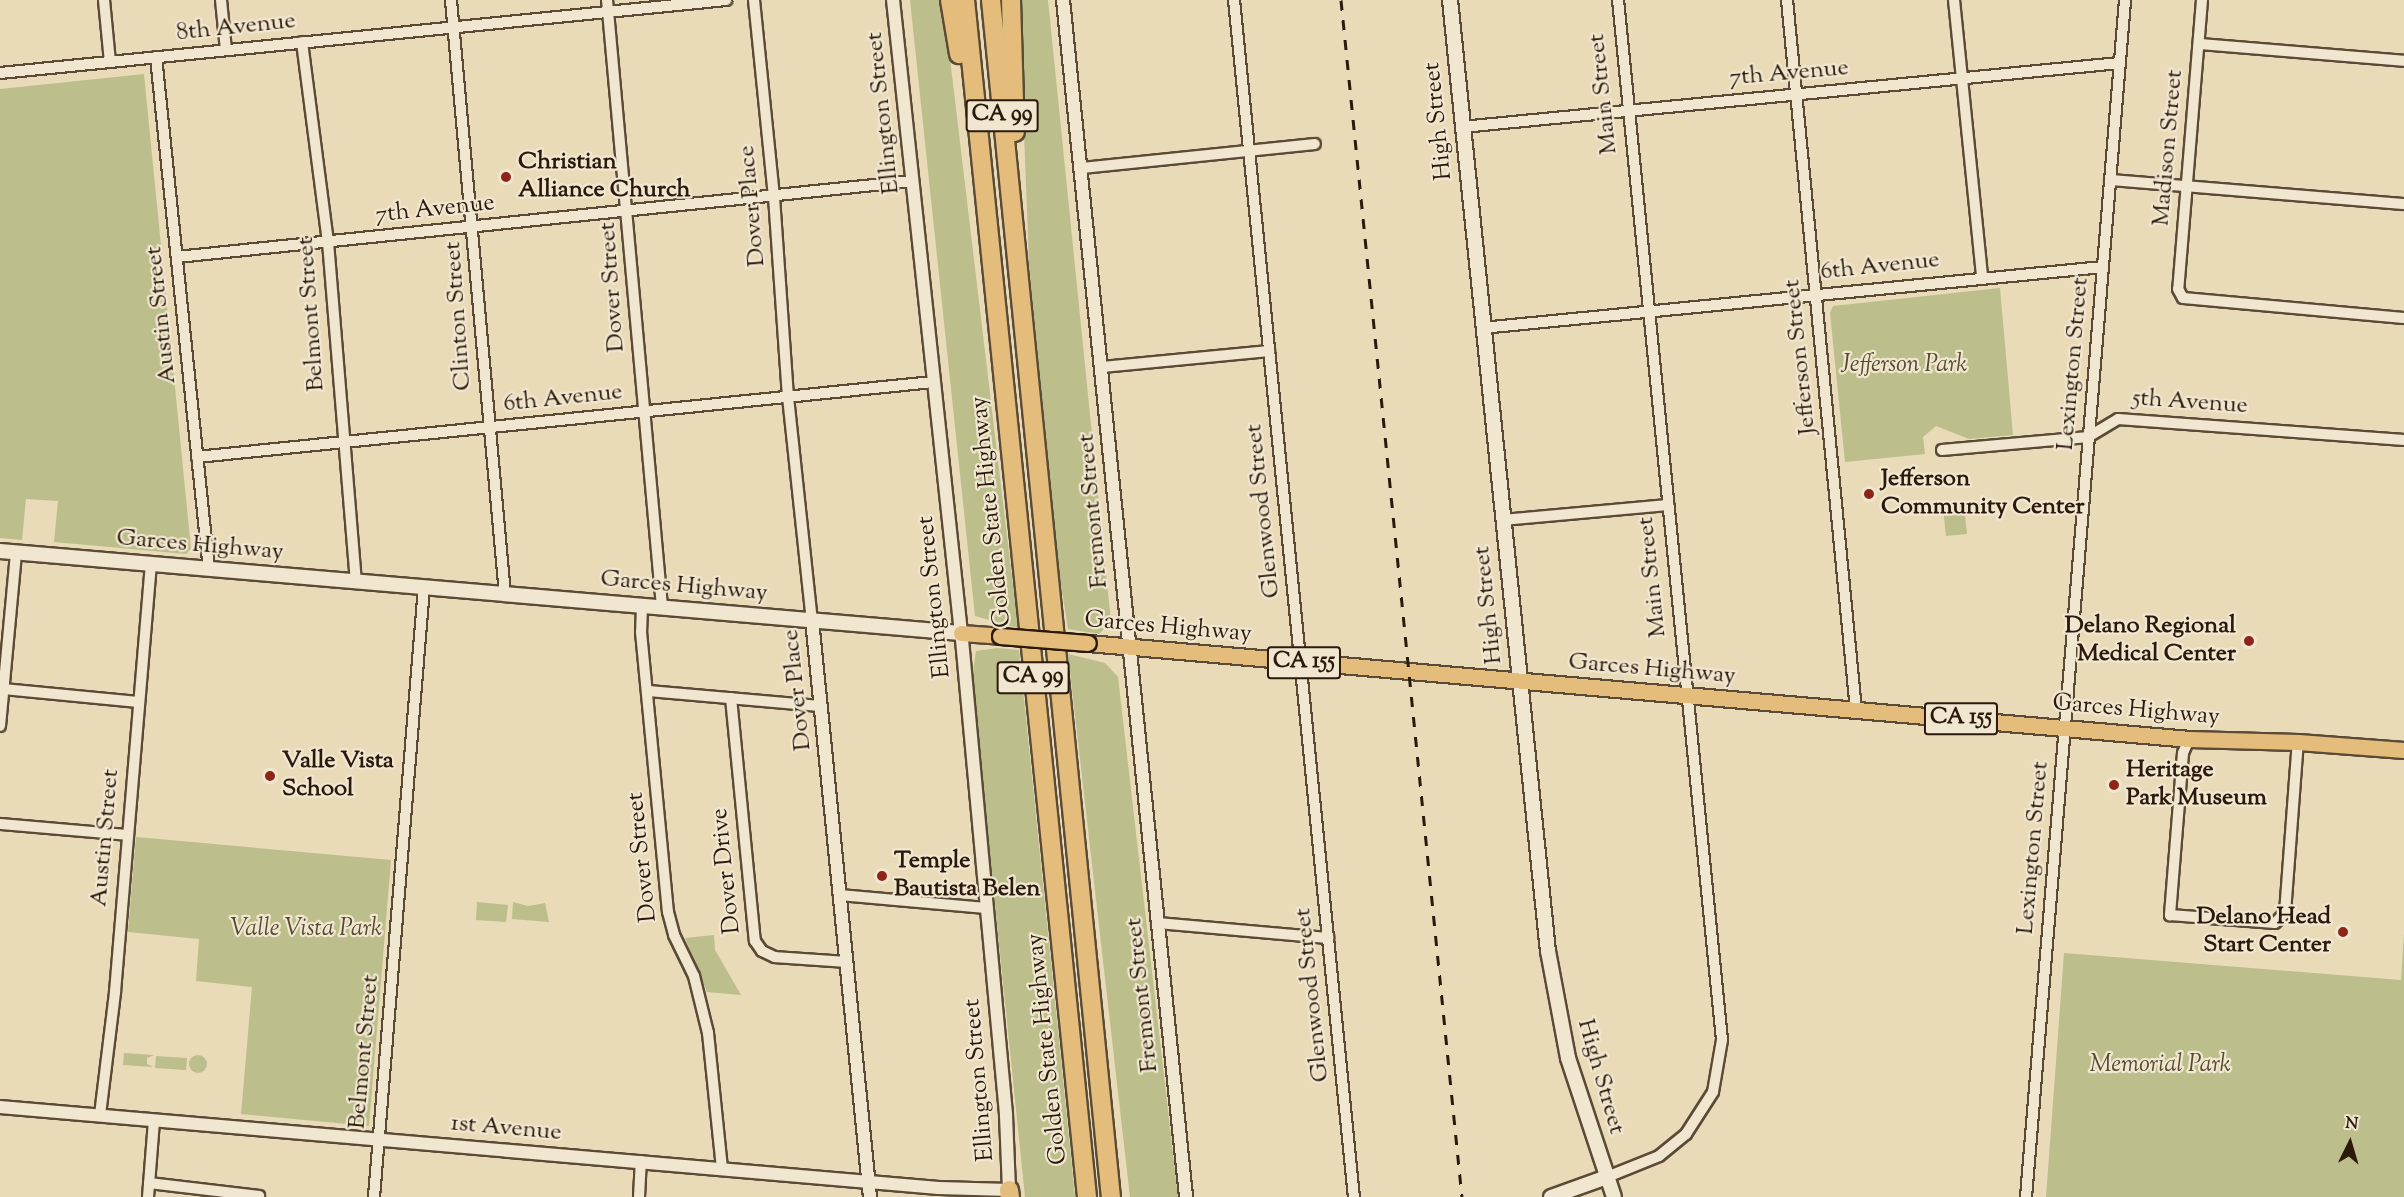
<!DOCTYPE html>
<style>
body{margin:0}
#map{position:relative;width:2404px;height:1197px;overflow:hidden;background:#e9dab8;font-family:"Sorts Mill Goudy",serif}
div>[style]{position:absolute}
.green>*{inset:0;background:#bcbe8b}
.round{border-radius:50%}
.roads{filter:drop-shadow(2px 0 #5a4a36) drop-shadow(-2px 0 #5a4a36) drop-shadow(0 2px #5a4a36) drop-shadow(0 -2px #5a4a36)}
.minor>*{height:10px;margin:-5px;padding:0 5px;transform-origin:5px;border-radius:5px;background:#f1e7d1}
.tertiary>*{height:12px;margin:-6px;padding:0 6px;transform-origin:6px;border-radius:6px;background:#f1e7d1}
.secondary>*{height:14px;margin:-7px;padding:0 7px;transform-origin:7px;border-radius:7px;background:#f1e7d1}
.primary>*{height:15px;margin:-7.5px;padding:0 7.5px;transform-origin:7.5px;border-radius:7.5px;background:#e4bd7c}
.motorway>*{height:18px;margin:-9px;padding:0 9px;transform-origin:9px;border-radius:9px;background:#e4bd7c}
.rail>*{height:3px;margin-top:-1.5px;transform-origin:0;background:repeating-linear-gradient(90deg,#2b1a0b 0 10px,transparent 0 20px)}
.bridges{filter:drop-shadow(2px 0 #2b1a0b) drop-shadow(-2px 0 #2b1a0b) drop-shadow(0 2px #2b1a0b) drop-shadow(0 -2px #2b1a0b)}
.primary-bridge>*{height:15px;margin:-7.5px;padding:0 7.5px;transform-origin:7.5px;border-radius:7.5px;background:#e4bd7c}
.dots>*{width:16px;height:16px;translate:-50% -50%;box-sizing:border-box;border:3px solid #f1e7d1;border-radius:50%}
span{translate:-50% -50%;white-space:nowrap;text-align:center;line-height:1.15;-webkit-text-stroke:4.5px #f1e7d1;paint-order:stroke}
.shield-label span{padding:2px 4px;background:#f1e7d1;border:2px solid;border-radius:4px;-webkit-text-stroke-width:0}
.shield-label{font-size:22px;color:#2b1a0b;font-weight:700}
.street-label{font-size:24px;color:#2b1a0b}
.poi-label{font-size:24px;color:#2b1a0b;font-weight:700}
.left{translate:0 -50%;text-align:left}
.right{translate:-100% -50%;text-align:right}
.park-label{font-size:24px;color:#564b31;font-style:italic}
.north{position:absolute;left:2320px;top:1113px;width:60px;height:60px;-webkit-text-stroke:4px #f1e7d1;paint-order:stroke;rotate:5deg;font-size:16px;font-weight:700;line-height:24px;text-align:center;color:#2b1a0b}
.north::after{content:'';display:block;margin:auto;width:21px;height:27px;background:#2b1a0b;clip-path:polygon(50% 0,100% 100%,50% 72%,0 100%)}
</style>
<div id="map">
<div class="green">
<div style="clip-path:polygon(910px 0,943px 0,1018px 628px,975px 616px)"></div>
<div style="clip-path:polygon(1019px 0,1048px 0,1111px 622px,1099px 634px,1068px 629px,1058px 565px,1029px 264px)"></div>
<div style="clip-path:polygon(144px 74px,191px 549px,186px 554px,54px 542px,58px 501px,26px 499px,22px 540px,0 538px,0 89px)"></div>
<div style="clip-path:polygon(2000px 288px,2013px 435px,1969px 439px,1936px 426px,1923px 437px,1925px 454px,1845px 462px,1830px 313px,1833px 306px)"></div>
<div style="clip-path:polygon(1964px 506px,1967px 534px,1946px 536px,1943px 508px)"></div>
<div style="clip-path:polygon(998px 648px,1019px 650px,1075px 1197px,1025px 1197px,972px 680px,976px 651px)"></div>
<div style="clip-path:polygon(1068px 654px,1105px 663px,1118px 677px,1178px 1197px,1130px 1197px)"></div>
<div style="clip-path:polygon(136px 837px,391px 860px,369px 1126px,241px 1114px,252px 987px,196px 981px,199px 939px,128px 932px)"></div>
<div style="clip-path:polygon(477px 902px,508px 905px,506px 922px,476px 920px)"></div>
<div style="clip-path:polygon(513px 902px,528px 906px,545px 903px,549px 922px,512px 919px)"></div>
<div style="clip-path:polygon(2404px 934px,2404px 1197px,2046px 1197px,2064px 953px,2401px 980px)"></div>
<div style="clip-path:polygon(714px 935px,715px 950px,741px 995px,707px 992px,685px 938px)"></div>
<div style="clip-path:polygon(124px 1053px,154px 1055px,147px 1058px,147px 1064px,153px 1067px,123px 1065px)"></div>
<div class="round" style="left:189px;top:1055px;width:18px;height:18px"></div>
<div style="clip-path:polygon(156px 1056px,187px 1058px,186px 1070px,155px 1068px)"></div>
</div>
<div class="roads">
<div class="minor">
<div style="left:104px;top:0;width:62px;rotate:84.5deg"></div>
<div style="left:221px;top:0;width:50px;rotate:84.3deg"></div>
<div style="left:451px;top:0;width:596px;rotate:84.81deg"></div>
<div style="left:607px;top:0;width:609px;rotate:84.82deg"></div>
<div style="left:754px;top:0;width:198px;rotate:84.2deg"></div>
<div style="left:774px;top:197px;width:200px;rotate:86deg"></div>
<div style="left:788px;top:397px;width:224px;rotate:83.9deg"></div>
<div style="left:1234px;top:0;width:1203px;rotate:84.28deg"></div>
<div style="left:1787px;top:0;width:713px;rotate:84.45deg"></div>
<div style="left:1954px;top:0;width:279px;rotate:84.2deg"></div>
<div style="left:2202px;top:0;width:290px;rotate:94.7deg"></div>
<div style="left:2178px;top:289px;width:10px;rotate:61deg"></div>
<div style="left:2183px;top:298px;width:222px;rotate:5.2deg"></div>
<div style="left:302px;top:42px;width:202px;rotate:82.6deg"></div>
<div style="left:328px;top:242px;width:341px;rotate:85.3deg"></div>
<div style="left:2199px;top:44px;width:206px;rotate:4.7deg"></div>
<div style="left:156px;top:57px;width:516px;rotate:84.1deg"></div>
<div style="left:0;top:73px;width:730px;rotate:-5.74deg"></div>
<div style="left:1462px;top:127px;width:661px;rotate:-5.56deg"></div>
<div style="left:1082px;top:168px;width:234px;rotate:-5.9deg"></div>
<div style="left:2110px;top:180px;width:295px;rotate:4.7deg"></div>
<div style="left:177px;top:257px;width:739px;rotate:-5.9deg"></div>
<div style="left:1482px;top:328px;width:624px;rotate:-5.61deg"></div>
<div style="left:1102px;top:367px;width:168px;rotate:-5.5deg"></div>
<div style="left:1942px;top:450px;width:147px;rotate:-5.1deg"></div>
<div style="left:2088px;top:437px;width:35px;rotate:-31deg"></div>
<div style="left:2118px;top:419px;width:287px;rotate:4.2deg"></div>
<div style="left:197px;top:457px;width:740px;rotate:-5.82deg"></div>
<div style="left:1502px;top:520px;width:167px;rotate:-5.2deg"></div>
<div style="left:642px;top:606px;width:26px;rotate:92deg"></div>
<div style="left:641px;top:632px;width:281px;rotate:84.5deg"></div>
<div style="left:668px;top:912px;width:24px;rotate:75deg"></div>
<div style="left:674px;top:935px;width:46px;rotate:64deg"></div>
<div style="left:694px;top:976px;width:59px;rotate:76.2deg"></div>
<div style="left:708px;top:1033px;width:136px;rotate:84.1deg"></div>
<div style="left:3px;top:689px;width:136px;rotate:5.5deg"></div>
<div style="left:648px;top:691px;width:173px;rotate:5deg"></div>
<div style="left:731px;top:698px;width:244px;rotate:84.4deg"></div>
<div style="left:755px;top:941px;width:12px;rotate:55deg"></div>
<div style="left:762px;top:951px;width:14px;rotate:25deg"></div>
<div style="left:775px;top:957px;width:71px;rotate:4deg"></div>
<div style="left:0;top:726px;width:175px;rotate:-84.7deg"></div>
<div style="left:2189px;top:739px;width:15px;rotate:113deg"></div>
<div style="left:2183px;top:753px;width:163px;rotate:94.6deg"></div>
<div style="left:2170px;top:915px;width:105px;rotate:4.4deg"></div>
<div style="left:2275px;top:923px;width:14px;rotate:-45deg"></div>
<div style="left:2285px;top:913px;width:171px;rotate:-85.7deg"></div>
<div style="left:0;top:824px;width:128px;rotate:4.9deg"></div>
<div style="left:839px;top:895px;width:148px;rotate:5.1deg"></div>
<div style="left:1157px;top:923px;width:172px;rotate:5deg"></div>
<div style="left:100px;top:1115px;width:124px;rotate:-83deg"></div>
<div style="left:115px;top:992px;width:430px;rotate:-85.2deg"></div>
<div style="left:1607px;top:1177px;width:56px;rotate:-22deg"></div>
<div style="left:1659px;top:1156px;width:35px;rotate:-39deg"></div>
<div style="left:1686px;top:1134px;width:50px;rotate:-57.3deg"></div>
<div style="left:1713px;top:1092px;width:53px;rotate:-80.2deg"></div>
<div style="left:1722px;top:1040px;width:1045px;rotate:-95.71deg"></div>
<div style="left:149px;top:1183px;width:111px;rotate:6.7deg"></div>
<div style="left:148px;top:1197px;width:77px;rotate:-85.5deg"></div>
<div style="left:374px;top:1197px;width:611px;rotate:-85.31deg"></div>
<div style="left:639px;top:1197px;width:36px;rotate:-87deg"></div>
<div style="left:2026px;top:1197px;width:1201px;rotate:-85.27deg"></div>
</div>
<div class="tertiary">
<div style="left:1063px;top:0;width:1203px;rotate:84.13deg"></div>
<div style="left:812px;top:620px;width:580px;rotate:84.26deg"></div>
<div style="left:0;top:1107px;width:942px;rotate:4.93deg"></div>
<div style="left:939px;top:1188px;width:70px;rotate:1.6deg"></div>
<div style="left:1009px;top:1190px;width:76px;rotate:-92.3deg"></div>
<div style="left:1006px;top:1114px;width:483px;rotate:-95.3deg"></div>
<div style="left:961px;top:633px;width:637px;rotate:-96.13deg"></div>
</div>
<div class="secondary">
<div style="left:1450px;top:0;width:956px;rotate:84.12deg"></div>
<div style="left:1548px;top:951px;width:109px;rotate:79.4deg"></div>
<div style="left:1568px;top:1058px;width:146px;rotate:71.7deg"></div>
<div style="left:0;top:551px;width:964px;rotate:4.88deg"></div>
<div style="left:1551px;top:1197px;width:59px;rotate:-19.7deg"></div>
</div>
<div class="primary">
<div style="left:961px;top:633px;width:39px;rotate:4deg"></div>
<div style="left:1088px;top:643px;width:1105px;rotate:4.98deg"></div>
<div style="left:2189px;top:739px;width:109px;rotate:1.6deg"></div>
<div style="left:2298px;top:742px;width:106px;rotate:4.3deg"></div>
</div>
<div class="motorway">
<div style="left:950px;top:0;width:55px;rotate:80.5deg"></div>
<div style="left:965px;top:0;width:1203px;rotate:84.18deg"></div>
<div style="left:991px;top:0;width:1203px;rotate:84.28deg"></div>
<div style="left:1011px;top:0;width:132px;rotate:88.3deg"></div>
<div style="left:1009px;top:1190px;width:7px;rotate:82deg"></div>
</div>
</div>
<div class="rail">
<div style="left:1341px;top:0;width:1203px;rotate:84.23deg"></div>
</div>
<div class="bridges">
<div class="primary-bridge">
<div style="left:1000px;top:636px;width:88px;rotate:4.5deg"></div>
</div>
</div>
<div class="dots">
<div style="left:506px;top:177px;background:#8f2418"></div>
<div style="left:1869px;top:494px;background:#8f2418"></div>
<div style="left:2249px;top:641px;background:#8f2418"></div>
<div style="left:270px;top:776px;background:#8f2418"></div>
<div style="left:2114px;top:785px;background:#8f2418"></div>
<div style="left:882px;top:876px;background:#8f2418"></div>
<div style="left:2343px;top:932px;background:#8f2418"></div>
</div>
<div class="shield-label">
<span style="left:1002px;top:116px">CA 99</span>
<span style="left:1304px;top:663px">CA 155</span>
<span style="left:1033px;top:678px">CA 99</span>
<span style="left:1961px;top:719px">CA 155</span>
</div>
<div class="street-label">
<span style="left:236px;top:28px;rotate:-6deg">8th Avenue</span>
<span style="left:1789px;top:74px;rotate:-5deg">7th Avenue</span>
<span style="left:1604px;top:94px;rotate:-96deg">Main Street</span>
<span style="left:884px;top:113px;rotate:-96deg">Ellington Street</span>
<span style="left:1439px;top:121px;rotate:-96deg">High Street</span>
<span style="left:2169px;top:148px;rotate:-85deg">Madison Street</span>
<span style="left:753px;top:206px;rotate:-95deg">Dover Place</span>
<span style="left:435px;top:210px;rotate:-6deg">7th Avenue</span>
<span style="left:1880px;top:267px;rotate:-6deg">6th Avenue</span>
<span style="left:613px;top:287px;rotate:-94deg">Dover Street</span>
<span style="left:312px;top:314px;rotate:-94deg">Belmont Street</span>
<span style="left:162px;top:315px;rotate:-96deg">Austin Street</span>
<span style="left:459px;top:316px;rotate:-94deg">Clinton Street</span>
<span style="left:1801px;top:357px;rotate:-96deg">Jefferson Street</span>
<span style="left:2074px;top:364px;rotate:-85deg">Lexington Street</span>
<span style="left:563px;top:399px;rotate:-6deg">6th Avenue</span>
<span style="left:2190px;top:403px;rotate:4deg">5th Avenue</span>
<span style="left:1094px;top:511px;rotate:-95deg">Fremont Street</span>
<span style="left:1264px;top:511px;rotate:-96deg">Glenwood Street</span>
<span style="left:992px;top:512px;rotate:-96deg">Golden State Highway</span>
<span style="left:200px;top:546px;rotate:5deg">Garces Highway</span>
<span style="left:1653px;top:577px;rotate:-96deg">Main Street</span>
<span style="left:684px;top:587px;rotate:5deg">Garces Highway</span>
<span style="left:935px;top:597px;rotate:-96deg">Ellington Street</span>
<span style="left:1489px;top:605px;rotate:-96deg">High Street</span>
<span style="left:1168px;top:628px;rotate:5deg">Garces Highway</span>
<span style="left:1652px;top:670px;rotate:5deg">Garces Highway</span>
<span style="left:798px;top:690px;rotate:-96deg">Dover Place</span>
<span style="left:2136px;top:711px;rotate:5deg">Garces Highway</span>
<span style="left:106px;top:838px;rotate:-85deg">Austin Street</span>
<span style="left:2034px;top:848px;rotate:-85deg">Lexington Street</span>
<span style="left:643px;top:857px;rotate:-96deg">Dover Street</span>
<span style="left:727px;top:871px;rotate:-96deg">Dover Drive</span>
<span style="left:1143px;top:995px;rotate:-96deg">Fremont Street</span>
<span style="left:1313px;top:995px;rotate:-96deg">Glenwood Street</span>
<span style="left:1048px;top:1049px;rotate:-96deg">Golden State Highway</span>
<span style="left:365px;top:1052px;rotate:-85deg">Belmont Street</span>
<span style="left:1600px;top:1077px;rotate:74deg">High Street</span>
<span style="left:980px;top:1080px;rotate:-95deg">Ellington Street</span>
<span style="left:506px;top:1129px;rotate:5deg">1st Avenue</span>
</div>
<div class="poi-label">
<span class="left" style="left:518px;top:177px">Christian<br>Alliance Church</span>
<span class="left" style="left:1881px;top:494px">Jefferson<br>Community Center</span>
<span class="right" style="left:2236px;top:641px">Delano Regional<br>Medical Center</span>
<span class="left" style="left:282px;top:776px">Valle Vista<br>School</span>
<span class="left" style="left:2126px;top:785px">Heritage<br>Park Museum</span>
<span class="left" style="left:894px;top:876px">Temple<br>Bautista Belen</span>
<span class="right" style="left:2331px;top:932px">Delano Head<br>Start Center</span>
</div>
<div class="park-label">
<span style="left:1904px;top:366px">Jefferson Park</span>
<span style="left:306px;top:930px">Valle Vista Park</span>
<span style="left:2160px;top:1066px">Memorial Park</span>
</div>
<div class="north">N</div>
</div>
